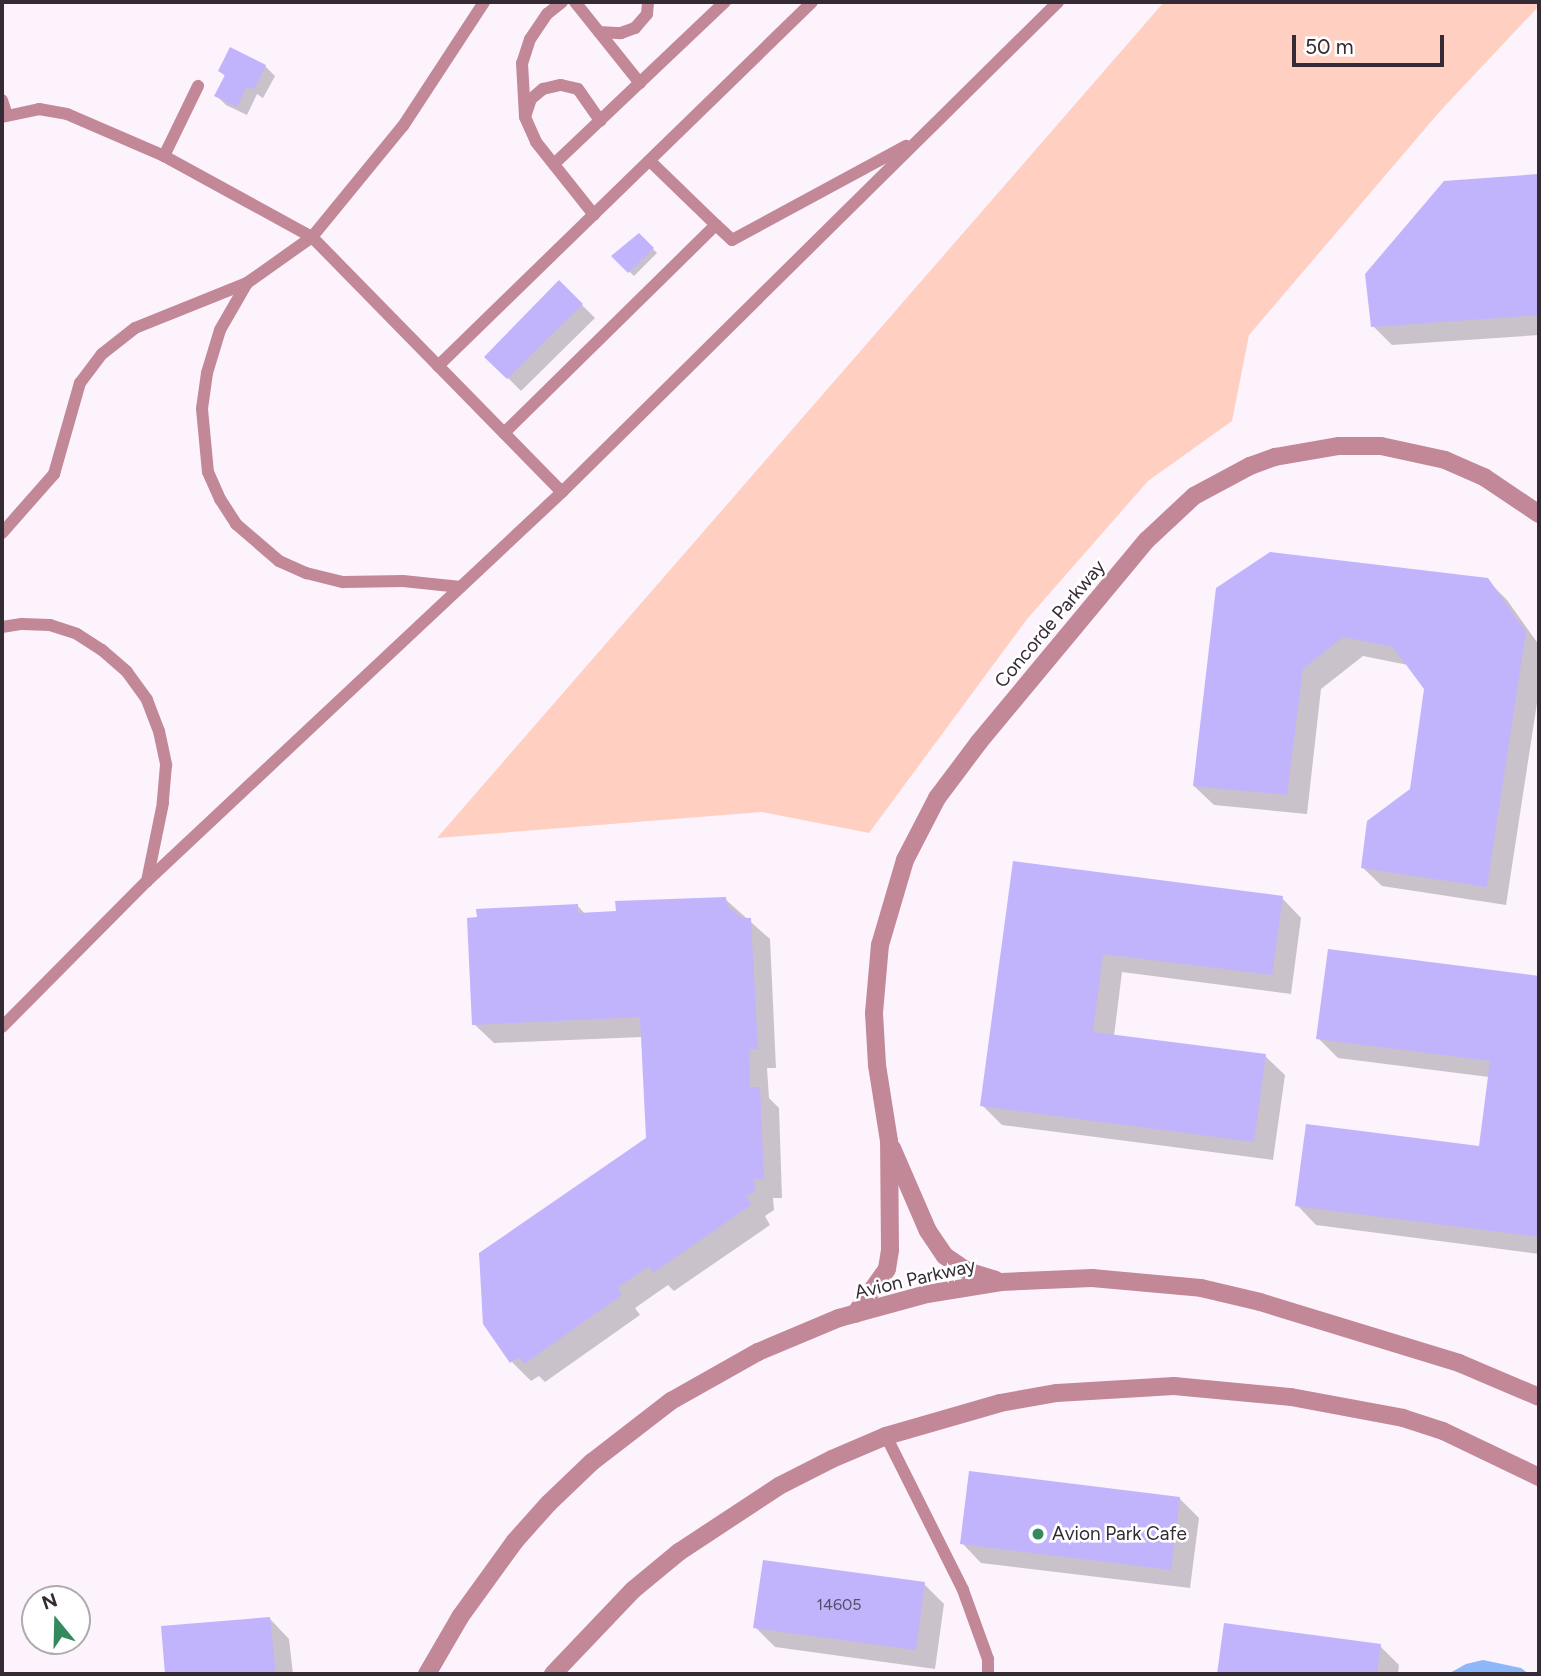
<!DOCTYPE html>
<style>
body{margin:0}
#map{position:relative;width:1541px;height:1676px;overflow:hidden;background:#fdf3fd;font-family:Figtree,sans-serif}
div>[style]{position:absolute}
.green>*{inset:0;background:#ffcfc2}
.water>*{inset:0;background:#8eb7f8}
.shadow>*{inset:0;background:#0003}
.building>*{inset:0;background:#c2b3fd}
.lane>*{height:12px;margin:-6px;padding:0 6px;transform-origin:6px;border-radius:6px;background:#c28898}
.street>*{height:18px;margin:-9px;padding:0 9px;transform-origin:9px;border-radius:9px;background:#c28898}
.dots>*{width:19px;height:19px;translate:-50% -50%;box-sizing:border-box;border:4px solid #fff;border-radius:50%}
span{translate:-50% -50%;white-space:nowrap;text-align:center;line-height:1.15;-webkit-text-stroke:5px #fff;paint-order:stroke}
.number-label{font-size:16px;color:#584d67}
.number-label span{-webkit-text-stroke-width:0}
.street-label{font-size:19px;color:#352b35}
.poi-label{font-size:19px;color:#352b35}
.left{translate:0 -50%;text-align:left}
.frame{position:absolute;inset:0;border:4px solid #352b35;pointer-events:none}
.north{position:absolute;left:21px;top:1585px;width:70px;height:70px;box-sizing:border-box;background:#fff;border:2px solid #aeaaae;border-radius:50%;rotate:341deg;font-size:19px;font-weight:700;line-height:28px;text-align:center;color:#352b35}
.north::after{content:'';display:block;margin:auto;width:24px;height:32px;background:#358a5d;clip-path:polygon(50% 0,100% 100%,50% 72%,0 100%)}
.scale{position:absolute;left:1292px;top:35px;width:152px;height:32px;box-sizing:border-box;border:4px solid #352b35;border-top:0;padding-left:9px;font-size:21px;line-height:24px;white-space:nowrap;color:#352b35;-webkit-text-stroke:5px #fff;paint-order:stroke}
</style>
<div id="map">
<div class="green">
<div style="clip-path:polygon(1164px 2px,1539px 2px,1539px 6px,1441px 110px,1249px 335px,1232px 421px,1148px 481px,1027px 619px,869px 833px,762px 812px,437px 838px)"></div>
</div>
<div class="water">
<div style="clip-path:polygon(1483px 1660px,1521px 1668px,1529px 1674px,1448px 1674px,1466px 1664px)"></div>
</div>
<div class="shadow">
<div style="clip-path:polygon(265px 66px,275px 76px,263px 98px,257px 94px,247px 115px,226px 105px,216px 95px,226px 77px,220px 71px)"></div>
<div style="clip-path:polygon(1539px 176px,1539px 335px,1392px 345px,1373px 326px,1445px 183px)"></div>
<div style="clip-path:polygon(639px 235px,657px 253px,634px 276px,613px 256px)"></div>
<div style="clip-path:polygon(559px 282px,595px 318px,521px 391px,487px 357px)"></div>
<div style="clip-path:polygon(1487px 580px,1507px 600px,1539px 645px,1539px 690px,1506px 905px,1382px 886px,1362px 867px,1412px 790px,1425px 688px,1408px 665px,1363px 656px,1321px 689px,1307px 814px,1214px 805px,1194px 786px,1218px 589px)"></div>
<div style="clip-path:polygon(1015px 863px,1282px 898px,1301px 918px,1291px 994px,1122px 972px,1114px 1036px,1265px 1056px,1285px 1075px,1273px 1160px,1002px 1125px,982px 1105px)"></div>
<div style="clip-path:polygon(725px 899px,770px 939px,776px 1068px,767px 1068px,769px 1098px,779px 1108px,782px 1198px,773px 1198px,774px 1210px,765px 1216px,770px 1225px,674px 1291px,668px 1285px,635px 1308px,640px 1315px,545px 1382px,539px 1376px,531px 1381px,512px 1362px,648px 1139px,643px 1037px,494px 1043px,474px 1024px,577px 905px,586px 915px)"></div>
<div style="clip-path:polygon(1330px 951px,1539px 978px,1539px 1254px,1316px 1225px,1297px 1205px,1480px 1148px,1489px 1077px,1338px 1058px,1318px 1038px)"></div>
<div style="clip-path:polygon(1179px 1498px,1199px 1518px,1190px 1588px,981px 1563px,962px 1543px)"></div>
<div style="clip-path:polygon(924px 1584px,944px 1604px,935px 1669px,775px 1647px,755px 1627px)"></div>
<div style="clip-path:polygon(270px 1619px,289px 1639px,293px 1674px,166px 1674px,163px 1627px)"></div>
<div style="clip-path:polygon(1225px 1625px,1380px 1646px,1399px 1665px,1398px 1674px,1219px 1674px)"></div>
</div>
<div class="building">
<div style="clip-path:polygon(230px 47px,266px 65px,254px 90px,247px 86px,237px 107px,214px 96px,225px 75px,218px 71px)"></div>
<div style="clip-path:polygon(1539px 174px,1539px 315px,1371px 327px,1365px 274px,1444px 181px)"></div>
<div style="clip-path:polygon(639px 233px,654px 248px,628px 273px,611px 256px)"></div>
<div style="clip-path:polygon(559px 280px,583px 304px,507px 379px,484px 357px)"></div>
<div style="clip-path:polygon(1270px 552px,1488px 578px,1526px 632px,1487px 887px,1361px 868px,1367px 821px,1410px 789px,1424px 689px,1393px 647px,1343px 637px,1303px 669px,1287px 795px,1193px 786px,1216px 588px)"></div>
<div style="clip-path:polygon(1013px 861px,1283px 896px,1272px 975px,1103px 954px,1093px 1032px,1266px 1054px,1254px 1142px,980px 1106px)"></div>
<div style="clip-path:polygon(726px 897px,727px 906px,742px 918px,751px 918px,758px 1049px,749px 1049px,750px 1087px,760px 1087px,764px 1179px,754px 1179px,755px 1191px,747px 1196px,751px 1205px,653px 1273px,649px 1266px,617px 1288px,622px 1295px,524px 1364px,519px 1357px,510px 1363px,483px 1324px,479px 1253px,646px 1138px,640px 1017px,472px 1025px,467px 918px,477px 917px,476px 909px,578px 904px,578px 913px,616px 911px,615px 901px)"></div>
<div style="clip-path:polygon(1328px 949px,1539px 976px,1539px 1237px,1295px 1206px,1306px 1124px,1479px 1146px,1490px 1061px,1316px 1039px)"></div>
<div style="clip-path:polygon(969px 1471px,1180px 1497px,1171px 1570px,960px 1544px)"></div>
<div style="clip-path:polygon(763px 1560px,925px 1582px,916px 1650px,753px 1628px)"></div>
<div style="clip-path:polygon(270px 1617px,276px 1674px,165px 1674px,161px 1626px)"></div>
<div style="clip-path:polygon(1224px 1623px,1381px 1644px,1377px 1674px,1217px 1674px)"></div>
</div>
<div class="lane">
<div style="left:562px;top:2px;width:19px;rotate:141deg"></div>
<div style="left:547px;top:14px;width:30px;rotate:124deg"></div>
<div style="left:530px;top:39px;width:25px;rotate:108deg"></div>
<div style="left:522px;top:63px;width:54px;rotate:86.8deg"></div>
<div style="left:525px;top:117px;width:27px;rotate:66deg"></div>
<div style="left:536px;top:142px;width:93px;rotate:51.5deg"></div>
<div style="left:575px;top:2px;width:104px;rotate:51.3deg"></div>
<div style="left:599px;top:32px;width:22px;rotate:3deg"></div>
<div style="left:621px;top:33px;width:15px;rotate:-20deg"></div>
<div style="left:635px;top:28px;width:18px;rotate:-49deg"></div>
<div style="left:647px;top:14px;width:12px;rotate:-85deg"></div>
<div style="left:2px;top:100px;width:16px;rotate:72deg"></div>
<div style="left:526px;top:114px;width:16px;rotate:-72deg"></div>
<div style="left:531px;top:99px;width:16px;rotate:-40deg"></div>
<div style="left:543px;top:89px;width:18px;rotate:-13deg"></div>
<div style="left:561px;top:85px;width:17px;rotate:13deg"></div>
<div style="left:578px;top:89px;width:39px;rotate:55deg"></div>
<div style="left:2px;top:117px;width:38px;rotate:-12deg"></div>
<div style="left:39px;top:109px;width:28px;rotate:10deg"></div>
<div style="left:67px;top:114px;width:106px;rotate:23.4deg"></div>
<div style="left:164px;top:156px;width:169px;rotate:28.7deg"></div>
<div style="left:312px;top:237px;width:357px;rotate:45.6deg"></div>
<div style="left:164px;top:156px;width:78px;rotate:-64.1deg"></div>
<div style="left:554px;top:164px;width:236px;rotate:-43.5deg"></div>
<div style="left:716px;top:225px;width:22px;rotate:43deg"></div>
<div style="left:732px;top:240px;width:198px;rotate:-28.4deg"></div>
<div style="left:247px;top:283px;width:54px;rotate:119.9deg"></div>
<div style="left:220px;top:330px;width:45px;rotate:106.8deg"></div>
<div style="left:207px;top:373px;width:36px;rotate:98deg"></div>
<div style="left:202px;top:409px;width:63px;rotate:84.6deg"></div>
<div style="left:208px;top:472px;width:30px;rotate:66deg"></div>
<div style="left:220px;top:499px;width:30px;rotate:57deg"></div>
<div style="left:236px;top:524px;width:57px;rotate:40.7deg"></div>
<div style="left:279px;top:561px;width:30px;rotate:24deg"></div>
<div style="left:306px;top:573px;width:38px;rotate:14deg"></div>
<div style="left:343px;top:582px;width:60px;rotate:-1deg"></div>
<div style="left:403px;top:581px;width:58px;rotate:5.9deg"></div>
<div style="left:438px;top:366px;width:522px;rotate:-44.22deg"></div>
<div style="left:504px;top:433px;width:297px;rotate:-44.5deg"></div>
<div style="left:716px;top:225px;width:92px;rotate:-135.9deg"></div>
<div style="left:2px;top:533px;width:79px;rotate:-48.6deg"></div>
<div style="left:54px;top:474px;width:95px;rotate:-74.1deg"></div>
<div style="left:80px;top:383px;width:36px;rotate:-53deg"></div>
<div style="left:102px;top:354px;width:42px;rotate:-38.2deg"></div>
<div style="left:135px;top:328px;width:121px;rotate:-21.9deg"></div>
<div style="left:247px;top:283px;width:80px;rotate:-35.3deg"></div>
<div style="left:312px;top:237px;width:144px;rotate:-50.7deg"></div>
<div style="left:403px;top:126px;width:148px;rotate:-56.8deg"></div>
<div style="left:2px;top:627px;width:20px;rotate:-9deg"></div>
<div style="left:22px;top:624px;width:28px;rotate:2deg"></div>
<div style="left:50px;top:625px;width:28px;rotate:18deg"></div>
<div style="left:77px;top:634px;width:30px;rotate:33deg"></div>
<div style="left:102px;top:650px;width:33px;rotate:41deg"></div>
<div style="left:127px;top:672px;width:34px;rotate:54deg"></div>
<div style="left:147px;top:700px;width:33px;rotate:69deg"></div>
<div style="left:159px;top:731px;width:35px;rotate:78deg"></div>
<div style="left:166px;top:765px;width:38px;rotate:95deg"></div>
<div style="left:163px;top:803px;width:80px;rotate:101.6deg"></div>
<div style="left:2px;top:1027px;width:206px;rotate:-45.2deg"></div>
<div style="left:147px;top:881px;width:569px;rotate:-43.15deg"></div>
<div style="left:562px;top:492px;width:697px;rotate:-44.65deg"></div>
<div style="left:886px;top:1436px;width:172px;rotate:63.4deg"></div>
<div style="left:963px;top:1590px;width:73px;rotate:70.1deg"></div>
<div style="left:988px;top:1659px;width:15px;rotate:90deg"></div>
</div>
<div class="street">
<div style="left:892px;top:1148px;width:90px;rotate:66.6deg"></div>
<div style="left:928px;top:1231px;width:30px;rotate:56deg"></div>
<div style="left:945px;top:1256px;width:27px;rotate:34deg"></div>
<div style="left:967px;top:1271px;width:30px;rotate:17deg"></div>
<div style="left:855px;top:1314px;width:55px;rotate:-54.6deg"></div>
<div style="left:887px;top:1269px;width:19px;rotate:-81deg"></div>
<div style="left:890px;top:1250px;width:109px;rotate:-90.5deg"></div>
<div style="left:889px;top:1141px;width:77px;rotate:-99deg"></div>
<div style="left:877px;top:1065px;width:52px;rotate:-93.3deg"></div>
<div style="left:874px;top:1013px;width:68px;rotate:-85deg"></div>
<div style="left:880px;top:945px;width:89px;rotate:-73.6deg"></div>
<div style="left:905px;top:860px;width:70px;rotate:-62.7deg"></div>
<div style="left:937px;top:798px;width:70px;rotate:-53.1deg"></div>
<div style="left:979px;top:742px;width:263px;rotate:-50.3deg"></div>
<div style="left:1147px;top:540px;width:64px;rotate:-43.1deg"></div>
<div style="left:1194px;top:496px;width:64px;rotate:-28.2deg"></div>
<div style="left:1250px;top:466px;width:27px;rotate:-20deg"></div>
<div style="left:1275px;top:457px;width:65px;rotate:-9.8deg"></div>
<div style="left:1339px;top:446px;width:42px"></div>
<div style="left:1381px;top:446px;width:66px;rotate:12.3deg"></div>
<div style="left:1445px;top:460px;width:43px;rotate:23.6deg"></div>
<div style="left:1484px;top:477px;width:66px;rotate:33.9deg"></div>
<div style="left:427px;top:1674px;width:66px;rotate:-59.9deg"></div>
<div style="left:460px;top:1617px;width:94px;rotate:-54.1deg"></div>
<div style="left:515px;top:1541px;width:50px;rotate:-48.3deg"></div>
<div style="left:548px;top:1504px;width:61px;rotate:-43.7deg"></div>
<div style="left:592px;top:1462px;width:100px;rotate:-37.7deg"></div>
<div style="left:671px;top:1401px;width:100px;rotate:-29.4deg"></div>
<div style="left:758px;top:1352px;width:88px;rotate:-22.8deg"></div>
<div style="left:839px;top:1318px;width:91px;rotate:-15.3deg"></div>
<div style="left:927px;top:1294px;width:75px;rotate:-9.2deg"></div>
<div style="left:1001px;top:1282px;width:91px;rotate:-2.5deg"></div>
<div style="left:1092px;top:1278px;width:109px;rotate:5.2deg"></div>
<div style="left:1201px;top:1288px;width:61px;rotate:13.3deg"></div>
<div style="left:1260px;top:1302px;width:208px;rotate:17deg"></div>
<div style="left:1459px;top:1363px;width:87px;rotate:23deg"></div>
<div style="left:553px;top:1674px;width:116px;rotate:-46.4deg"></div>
<div style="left:633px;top:1590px;width:60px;rotate:-39.6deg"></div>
<div style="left:679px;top:1552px;width:120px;rotate:-33.4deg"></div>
<div style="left:779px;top:1486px;width:59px;rotate:-27deg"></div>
<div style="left:832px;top:1459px;width:59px;rotate:-23.1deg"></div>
<div style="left:886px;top:1436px;width:119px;rotate:-16.1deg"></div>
<div style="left:1000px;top:1403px;width:58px;rotate:-10deg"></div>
<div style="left:1057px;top:1393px;width:117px;rotate:-3.4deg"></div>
<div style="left:1174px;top:1386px;width:118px;rotate:5.4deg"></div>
<div style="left:1291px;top:1397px;width:114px;rotate:10.6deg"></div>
<div style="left:1403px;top:1418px;width:42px;rotate:18deg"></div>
<div style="left:1443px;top:1431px;width:106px;rotate:25.6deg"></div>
</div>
<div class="dots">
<div style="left:1038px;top:1534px;background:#358a5d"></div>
</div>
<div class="number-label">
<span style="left:839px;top:1605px">14605</span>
</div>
<div class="street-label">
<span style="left:1050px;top:624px;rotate:-50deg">Concorde Parkway</span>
<span style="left:915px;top:1279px;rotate:-13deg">Avion Parkway</span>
</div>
<div class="poi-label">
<span class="left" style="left:1052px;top:1534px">Avion Park Cafe</span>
</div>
<div class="frame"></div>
<div class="north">N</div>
<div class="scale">50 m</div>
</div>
